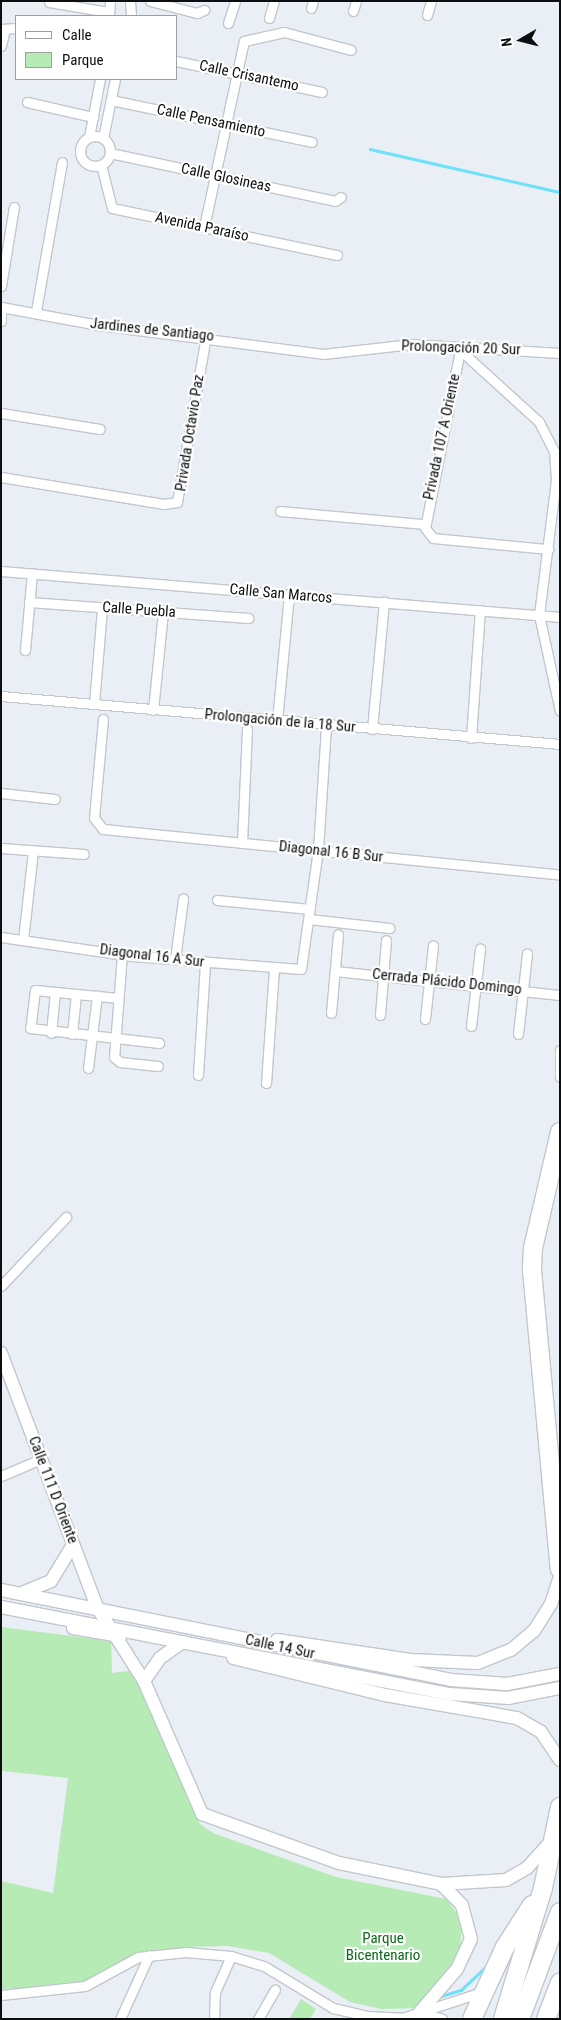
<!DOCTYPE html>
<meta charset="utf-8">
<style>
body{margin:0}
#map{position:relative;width:561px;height:2020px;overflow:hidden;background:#e9eff5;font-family:"Roboto Condensed",sans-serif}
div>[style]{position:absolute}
.green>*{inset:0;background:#b6ebb5}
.stream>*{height:2.5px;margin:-1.25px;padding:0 1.25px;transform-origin:1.25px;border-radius:1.25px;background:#6de1f9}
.roads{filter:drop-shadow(1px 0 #c1c7cd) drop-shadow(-1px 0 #c1c7cd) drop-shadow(0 1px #c1c7cd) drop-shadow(0 -1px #c1c7cd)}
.street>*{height:9px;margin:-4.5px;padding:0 4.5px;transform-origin:4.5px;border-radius:4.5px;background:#fff}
.street>.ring{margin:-4.5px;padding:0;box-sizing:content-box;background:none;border:9px solid #fff;border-radius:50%}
.secondary>*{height:12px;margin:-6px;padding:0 6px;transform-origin:6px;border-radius:6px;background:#fff}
.highway>*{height:18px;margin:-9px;padding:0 9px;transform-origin:9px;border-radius:9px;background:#fff}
span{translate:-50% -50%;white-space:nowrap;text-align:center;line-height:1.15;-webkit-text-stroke:4.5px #fff;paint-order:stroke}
.street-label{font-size:15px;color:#0c0e10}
.park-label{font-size:15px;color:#0c691a}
.frame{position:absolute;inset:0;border:2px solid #0c0e10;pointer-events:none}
.legend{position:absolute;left:15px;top:15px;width:162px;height:65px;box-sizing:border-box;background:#fff;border:1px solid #9e9f9f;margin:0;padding:6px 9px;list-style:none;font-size:15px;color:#0c0e10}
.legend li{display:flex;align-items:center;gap:10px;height:25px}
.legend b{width:25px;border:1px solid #9e9f9f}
.north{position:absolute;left:496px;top:15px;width:50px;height:50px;-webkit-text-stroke:4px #fff;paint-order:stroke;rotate:262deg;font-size:14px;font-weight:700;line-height:20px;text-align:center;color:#0c0e10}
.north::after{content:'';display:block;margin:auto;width:18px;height:22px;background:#0c0e10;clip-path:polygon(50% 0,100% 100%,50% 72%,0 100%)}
</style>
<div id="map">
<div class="green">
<div style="clip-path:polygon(1px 1627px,111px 1641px,112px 1673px,129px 1671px,143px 1689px,200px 1824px,213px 1833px,336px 1877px,446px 1899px,462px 1920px,460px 1952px,419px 2008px,381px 2009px,350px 2002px,269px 1953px,227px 1946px,186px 1947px,135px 1956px,86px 1985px,1px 1989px,1px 1881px,53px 1893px,68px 1778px,1px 1771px)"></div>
<div style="clip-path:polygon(301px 1999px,316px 2009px,310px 2019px,289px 2019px)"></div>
</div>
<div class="stream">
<div style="left:370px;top:149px;width:195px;rotate:12.8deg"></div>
<div style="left:441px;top:1996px;width:21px;rotate:-17deg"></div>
<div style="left:461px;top:1990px;width:35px;rotate:-43deg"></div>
</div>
<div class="roads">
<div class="street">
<div style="left:130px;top:1px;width:15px;rotate:86deg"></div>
<div style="left:150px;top:1px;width:49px;rotate:14.3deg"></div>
<div style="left:197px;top:13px;width:8px;rotate:-23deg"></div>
<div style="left:49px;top:2px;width:60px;rotate:9.6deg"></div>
<div style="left:311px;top:8px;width:7px;rotate:-74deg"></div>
<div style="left:353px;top:11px;width:10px;rotate:-73deg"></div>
<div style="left:427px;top:15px;width:15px;rotate:-74deg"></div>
<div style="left:109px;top:16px;width:15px;rotate:-86deg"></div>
<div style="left:269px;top:18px;width:18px;rotate:-74deg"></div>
<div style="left:228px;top:23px;width:23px;rotate:-72deg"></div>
<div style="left:1px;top:29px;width:15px;rotate:-4deg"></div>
<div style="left:1px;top:46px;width:17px;rotate:-77deg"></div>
<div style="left:176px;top:61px;width:149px;rotate:12deg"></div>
<div style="left:111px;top:100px;width:205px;rotate:11.8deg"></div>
<div style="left:27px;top:102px;width:68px;rotate:12.8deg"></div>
<div class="ring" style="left:80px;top:136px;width:21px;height:21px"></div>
<div style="left:89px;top:137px;width:59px;rotate:-79.3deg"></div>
<div style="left:103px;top:138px;width:60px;rotate:-78.5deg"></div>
<div style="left:110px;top:153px;width:230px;rotate:12deg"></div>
<div style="left:335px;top:201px;width:7px;rotate:-34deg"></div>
<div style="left:101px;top:165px;width:44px;rotate:75.7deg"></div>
<div style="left:112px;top:208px;width:230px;rotate:11.8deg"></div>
<div style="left:204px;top:227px;width:190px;rotate:-77.9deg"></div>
<div style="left:244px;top:41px;width:41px;rotate:-12.7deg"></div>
<div style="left:284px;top:32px;width:69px;rotate:15deg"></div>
<div style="left:1px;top:286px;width:80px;rotate:-80.7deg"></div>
<div style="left:1px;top:307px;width:99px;rotate:10.5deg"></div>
<div style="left:98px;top:325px;width:227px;rotate:7.3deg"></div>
<div style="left:323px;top:354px;width:89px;rotate:-6.5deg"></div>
<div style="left:411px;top:344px;width:149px;rotate:3.5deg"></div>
<div style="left:36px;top:311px;width:151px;rotate:-80.1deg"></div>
<div style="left:1px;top:312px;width:9px;rotate:90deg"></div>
<div style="left:460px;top:350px;width:107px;rotate:42.3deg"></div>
<div style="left:539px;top:422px;width:33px;rotate:63deg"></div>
<div style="left:554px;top:451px;width:29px;rotate:86deg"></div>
<div style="left:556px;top:480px;width:136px;rotate:97.2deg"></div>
<div style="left:539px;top:615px;width:98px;rotate:77.7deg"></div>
<div style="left:460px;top:350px;width:181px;rotate:101.1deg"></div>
<div style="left:425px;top:528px;width:13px;rotate:51deg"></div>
<div style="left:433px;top:538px;width:116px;rotate:5.5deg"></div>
<div style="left:1px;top:413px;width:100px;rotate:9.2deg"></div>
<div style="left:1px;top:477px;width:165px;rotate:9.4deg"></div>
<div style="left:164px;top:504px;width:13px;rotate:-9deg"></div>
<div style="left:177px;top:502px;width:169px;rotate:-80.1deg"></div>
<div style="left:280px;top:511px;width:145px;rotate:5.2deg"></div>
<div style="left:1px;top:571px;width:561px;rotate:4.7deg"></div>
<div style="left:29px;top:602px;width:220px;rotate:4.2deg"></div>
<div style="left:25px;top:650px;width:77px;rotate:-84.8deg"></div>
<div style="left:1px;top:696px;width:561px;rotate:4.91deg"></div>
<div style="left:94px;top:704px;width:96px;rotate:-85.2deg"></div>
<div style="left:153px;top:710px;width:100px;rotate:-84.2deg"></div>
<div style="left:103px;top:719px;width:99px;rotate:95.2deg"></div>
<div style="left:94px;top:818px;width:14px;rotate:51deg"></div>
<div style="left:103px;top:829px;width:459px;rotate:5.7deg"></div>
<div style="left:277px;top:721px;width:127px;rotate:-84.6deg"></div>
<div style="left:372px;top:729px;width:128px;rotate:-84.6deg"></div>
<div style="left:471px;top:738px;width:128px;rotate:-86deg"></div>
<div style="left:1px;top:793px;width:54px;rotate:6.3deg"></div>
<div style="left:242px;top:843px;width:114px;rotate:-87.5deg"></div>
<div style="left:1px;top:848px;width:83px;rotate:4.1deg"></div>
<div style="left:217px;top:900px;width:93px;rotate:5.5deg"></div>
<div style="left:309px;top:919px;width:81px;rotate:6.4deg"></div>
<div style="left:1px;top:937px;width:132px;rotate:8.3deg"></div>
<div style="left:132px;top:956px;width:169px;rotate:4.4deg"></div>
<div style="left:301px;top:969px;width:120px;rotate:-81.9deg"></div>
<div style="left:318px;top:850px;width:124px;rotate:-86.3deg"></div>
<div style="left:23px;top:940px;width:90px;rotate:-83.6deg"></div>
<div style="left:122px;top:954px;width:103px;rotate:94.4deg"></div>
<div style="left:114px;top:1057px;width:8px;rotate:40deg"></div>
<div style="left:120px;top:1062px;width:38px;rotate:6deg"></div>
<div style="left:175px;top:959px;width:61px;rotate:-82.4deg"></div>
<div style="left:335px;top:971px;width:226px;rotate:6.1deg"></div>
<div style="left:118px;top:998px;width:83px;rotate:-174.5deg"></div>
<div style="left:35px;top:990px;width:38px;rotate:97deg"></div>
<div style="left:30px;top:1028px;width:130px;rotate:6.6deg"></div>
<div style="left:331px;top:1013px;width:79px;rotate:-84.9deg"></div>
<div style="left:380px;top:1015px;width:75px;rotate:-85.4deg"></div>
<div style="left:425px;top:1019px;width:74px;rotate:-83.8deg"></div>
<div style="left:471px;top:1026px;width:78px;rotate:-83.3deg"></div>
<div style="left:51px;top:1033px;width:41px;rotate:-84.4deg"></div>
<div style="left:72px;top:1034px;width:40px;rotate:-84.3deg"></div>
<div style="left:518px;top:1034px;width:81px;rotate:-83.6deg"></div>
<div style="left:560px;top:1050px;width:27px;rotate:90deg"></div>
<div style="left:88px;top:1068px;width:73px;rotate:-82.9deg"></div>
<div style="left:198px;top:1075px;width:112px;rotate:-86.4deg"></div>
<div style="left:266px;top:1083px;width:114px;rotate:-86deg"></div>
<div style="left:1px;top:1286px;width:95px;rotate:-46.7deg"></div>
<div style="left:1px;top:1476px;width:43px;rotate:-23deg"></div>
<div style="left:1px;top:1995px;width:84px;rotate:-6.1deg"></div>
<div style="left:85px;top:1986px;width:60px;rotate:-28.7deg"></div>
<div style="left:138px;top:1957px;width:48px;rotate:-5.9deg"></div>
<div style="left:186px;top:1952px;width:45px;rotate:5.1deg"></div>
<div style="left:231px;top:1956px;width:34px;rotate:17deg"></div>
<div style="left:264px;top:1966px;width:81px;rotate:31.3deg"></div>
<div style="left:333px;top:2008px;width:36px;rotate:13deg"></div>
<div style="left:368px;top:2016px;width:34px;rotate:3deg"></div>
<div style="left:402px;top:2018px;width:84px;rotate:-18deg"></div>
<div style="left:421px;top:2012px;width:22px;rotate:18deg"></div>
<div style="left:120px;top:2019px;width:70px;rotate:-65.6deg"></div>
<div style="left:214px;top:2019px;width:27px;rotate:-88deg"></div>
<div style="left:215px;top:1992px;width:39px;rotate:-66deg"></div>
<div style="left:258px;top:2019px;width:34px;rotate:-60deg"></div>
</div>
<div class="secondary">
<div style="left:1px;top:1353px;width:272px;rotate:69.3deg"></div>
<div style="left:97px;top:1607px;width:88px;rotate:57.6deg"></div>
<div style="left:144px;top:1681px;width:145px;rotate:66.4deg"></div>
<div style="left:202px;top:1814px;width:145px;rotate:19.7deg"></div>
<div style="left:339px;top:1863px;width:104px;rotate:11.6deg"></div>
<div style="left:441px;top:1884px;width:65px;rotate:-3.5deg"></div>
<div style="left:506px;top:1880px;width:24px;rotate:-30deg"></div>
<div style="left:527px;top:1868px;width:36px;rotate:-48deg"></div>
<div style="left:1px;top:1590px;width:459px;rotate:11.3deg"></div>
<div style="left:451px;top:1680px;width:56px;rotate:4.1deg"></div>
<div style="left:507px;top:1684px;width:54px;rotate:-10.7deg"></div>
<div style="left:24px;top:1592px;width:29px;rotate:-22deg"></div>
<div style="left:51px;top:1581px;width:42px;rotate:-58.6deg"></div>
<div style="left:1px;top:1607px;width:457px;rotate:11deg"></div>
<div style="left:450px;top:1694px;width:58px;rotate:3.9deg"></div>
<div style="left:508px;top:1698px;width:53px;rotate:-10.9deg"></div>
<div style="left:73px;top:1628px;width:48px;rotate:9.7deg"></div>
<div style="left:277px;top:1640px;width:135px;rotate:8.5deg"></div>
<div style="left:411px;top:1660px;width:67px;rotate:2.6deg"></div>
<div style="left:478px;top:1663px;width:35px;rotate:-22deg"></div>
<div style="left:511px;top:1650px;width:30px;rotate:-40deg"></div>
<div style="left:534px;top:1631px;width:32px;rotate:-58deg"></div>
<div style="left:551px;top:1604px;width:28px;rotate:-72deg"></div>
<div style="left:233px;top:1658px;width:156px;rotate:13.7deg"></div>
<div style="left:385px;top:1695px;width:134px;rotate:9.9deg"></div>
<div style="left:517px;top:1718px;width:28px;rotate:30deg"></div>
<div style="left:541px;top:1732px;width:34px;rotate:56deg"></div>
<div style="left:144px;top:1681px;width:28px;rotate:-55deg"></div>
<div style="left:160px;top:1658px;width:28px;rotate:-35deg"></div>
<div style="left:420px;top:2012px;width:57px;rotate:-49.3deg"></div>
<div style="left:457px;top:1969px;width:33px;rotate:-65deg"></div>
<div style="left:471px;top:1939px;width:35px;rotate:-105deg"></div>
<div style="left:462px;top:1905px;width:30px;rotate:-135deg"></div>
</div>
<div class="highway">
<div style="left:560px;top:1132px;width:119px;rotate:103.1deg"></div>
<div style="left:533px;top:1248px;width:22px;rotate:93deg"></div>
<div style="left:532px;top:1270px;width:300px;rotate:84.7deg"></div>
<div style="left:472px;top:2019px;width:79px;rotate:-65.4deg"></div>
<div style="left:505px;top:1947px;width:50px;rotate:-57.3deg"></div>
<div style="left:503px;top:2019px;width:137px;rotate:-73deg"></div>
<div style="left:543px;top:1888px;width:83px;rotate:-78.1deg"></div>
<div style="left:520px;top:2019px;width:114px;rotate:-69.5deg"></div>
<div style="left:546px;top:2019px;width:39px;rotate:-69deg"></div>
</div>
</div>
<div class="street-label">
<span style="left:249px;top:76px;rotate:12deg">Calle Crisantemo</span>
<span style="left:211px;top:121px;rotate:12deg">Calle Pensamiento</span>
<span style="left:226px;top:178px;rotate:12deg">Calle Glosineas</span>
<span style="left:202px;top:227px;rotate:12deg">Avenida Paraíso</span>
<span style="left:152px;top:330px;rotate:6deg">Jardines de Santiago</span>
<span style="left:461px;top:348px;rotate:2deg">Prolongación 20 Sur</span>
<span style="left:190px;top:433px;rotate:-81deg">Privada Octavio Paz</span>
<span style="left:442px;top:437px;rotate:-78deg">Privada 107 A Oriente</span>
<span style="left:281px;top:594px;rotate:5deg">Calle San Marcos</span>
<span style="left:139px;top:610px;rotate:4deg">Calle Puebla</span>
<span style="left:280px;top:721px;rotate:5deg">Prolongación de la 18 Sur</span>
<span style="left:331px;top:852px;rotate:6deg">Diagonal 16 B Sur</span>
<span style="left:152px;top:956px;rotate:7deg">Diagonal 16 A Sur</span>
<span style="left:447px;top:982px;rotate:6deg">Cerrada Plácido Domingo</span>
<span style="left:53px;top:1490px;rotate:69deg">Calle 111 D Oriente</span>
<span style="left:280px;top:1647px;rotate:12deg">Calle 14 Sur</span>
</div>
<div class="park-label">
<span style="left:383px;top:1947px">Parque<br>Bicentenario</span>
</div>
<div class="frame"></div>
<ul class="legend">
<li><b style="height:6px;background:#fff"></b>Calle</li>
<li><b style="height:14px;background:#b6ebb5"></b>Parque</li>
</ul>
<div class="north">N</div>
</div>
